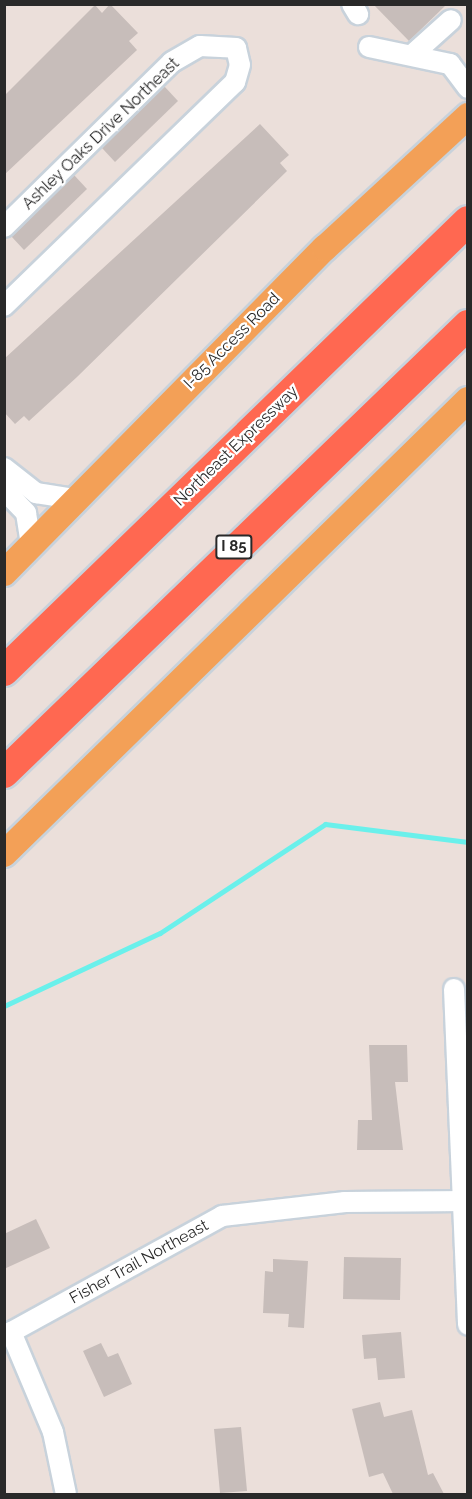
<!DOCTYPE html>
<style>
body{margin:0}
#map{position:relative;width:472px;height:1499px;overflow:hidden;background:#ebdfda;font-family:Raleway,sans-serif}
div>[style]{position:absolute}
.stream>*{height:5px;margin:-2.5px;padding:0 2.5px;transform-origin:2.5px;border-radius:2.5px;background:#6af0eb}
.building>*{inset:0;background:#c7bdba}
.roads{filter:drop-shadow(2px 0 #c8d2db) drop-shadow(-2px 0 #c8d2db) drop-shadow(0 2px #c8d2db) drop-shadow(0 -2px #c8d2db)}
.minor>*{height:20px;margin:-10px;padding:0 10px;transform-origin:10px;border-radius:10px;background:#fff}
.major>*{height:26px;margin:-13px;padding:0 13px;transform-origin:13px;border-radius:13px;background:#f3a057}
.highway>*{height:30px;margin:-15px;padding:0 15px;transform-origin:15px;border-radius:15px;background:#ff6851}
span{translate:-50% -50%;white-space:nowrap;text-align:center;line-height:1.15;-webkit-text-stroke:4.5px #fff;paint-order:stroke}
.shield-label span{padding:2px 4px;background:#fff;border:2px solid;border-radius:4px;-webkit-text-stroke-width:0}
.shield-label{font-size:15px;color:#292929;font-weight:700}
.street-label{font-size:16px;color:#292929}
.frame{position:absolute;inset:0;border:6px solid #292929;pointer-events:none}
</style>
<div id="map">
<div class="stream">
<div style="left:4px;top:1006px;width:172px;rotate:-25.1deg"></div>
<div style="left:160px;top:933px;width:198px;rotate:-33.4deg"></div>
<div style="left:325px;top:824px;width:144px;rotate:7.2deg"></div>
</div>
<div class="building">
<div style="clip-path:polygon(110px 4px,138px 33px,129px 41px,137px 50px,4px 175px,4px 96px,95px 5px,102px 13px)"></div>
<div style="clip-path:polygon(373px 4px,447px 4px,409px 41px)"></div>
<div style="clip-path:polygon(164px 86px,178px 101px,115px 162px,102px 148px)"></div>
<div style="clip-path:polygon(260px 124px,289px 155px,280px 163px,287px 171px,77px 377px,29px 421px,24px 416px,15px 424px,4px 412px,4px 359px)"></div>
<div style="clip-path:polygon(74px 175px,87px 189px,24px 250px,11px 236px)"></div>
<div style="clip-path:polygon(369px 1045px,407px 1045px,408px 1082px,395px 1082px,403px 1150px,357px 1150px,358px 1120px,372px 1120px)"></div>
<div style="clip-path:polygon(36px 1219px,50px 1248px,4px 1269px,4px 1234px)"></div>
<div style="clip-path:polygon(344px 1257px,401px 1258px,400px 1300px,343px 1299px)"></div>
<div style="clip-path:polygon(273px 1259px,308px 1261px,304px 1328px,288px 1327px,289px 1314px,263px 1313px,265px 1271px,273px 1272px)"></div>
<div style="clip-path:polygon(401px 1332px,405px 1378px,378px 1380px,376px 1358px,364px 1359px,362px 1335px)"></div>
<div style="clip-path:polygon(101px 1343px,108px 1357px,118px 1353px,132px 1384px,104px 1397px,83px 1351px)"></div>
<div style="clip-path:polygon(380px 1402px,384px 1417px,412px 1410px,428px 1475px,433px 1473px,444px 1494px,393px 1494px,383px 1473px,369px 1477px,352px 1409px)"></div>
<div style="clip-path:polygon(241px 1427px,247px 1491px,220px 1493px,214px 1429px)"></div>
</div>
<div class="roads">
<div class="minor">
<div style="left:352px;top:4px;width:12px;rotate:59deg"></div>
<div style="left:369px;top:47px;width:83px;rotate:11.9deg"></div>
<div style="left:450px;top:64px;width:30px;rotate:53deg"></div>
<div style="left:412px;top:55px;width:52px;rotate:-41.9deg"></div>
<div style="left:4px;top:227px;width:235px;rotate:-44.5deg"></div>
<div style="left:172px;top:62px;width:32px;rotate:-30deg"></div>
<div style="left:200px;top:46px;width:36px;rotate:3deg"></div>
<div style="left:236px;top:48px;width:17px;rotate:77deg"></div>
<div style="left:240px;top:65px;width:18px;rotate:106deg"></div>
<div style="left:235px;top:82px;width:322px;rotate:135.9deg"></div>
<div style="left:4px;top:468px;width:41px;rotate:38deg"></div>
<div style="left:36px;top:493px;width:38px;rotate:9deg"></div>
<div style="left:4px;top:490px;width:32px;rotate:46deg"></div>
<div style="left:26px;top:513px;width:32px;rotate:81deg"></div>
<div style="left:454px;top:989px;width:336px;rotate:87.6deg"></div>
<div style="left:11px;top:1332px;width:108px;rotate:67.2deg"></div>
<div style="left:53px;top:1432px;width:63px;rotate:78.2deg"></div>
<div style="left:4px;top:1336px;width:249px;rotate:-28.8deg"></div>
<div style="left:222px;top:1216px;width:124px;rotate:-6.5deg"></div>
<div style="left:345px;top:1202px;width:123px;rotate:-0.5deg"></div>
</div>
<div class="major">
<div style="left:4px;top:573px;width:457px;rotate:-45.4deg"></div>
<div style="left:325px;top:248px;width:195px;rotate:-42.7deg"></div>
<div style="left:4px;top:854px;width:649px;rotate:-44.38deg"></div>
</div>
<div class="highway">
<div style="left:4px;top:671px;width:646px;rotate:-44.12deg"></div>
<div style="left:4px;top:773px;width:645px;rotate:-43.99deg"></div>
</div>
</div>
<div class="shield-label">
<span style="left:234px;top:547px">I 85</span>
</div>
<div class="street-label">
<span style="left:101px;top:134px;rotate:-44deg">Ashley Oaks Drive Northeast</span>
<span style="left:232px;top:341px;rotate:-45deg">I-85 Access Road</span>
<span style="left:236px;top:446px;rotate:-44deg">Northeast Expressway</span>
<span style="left:139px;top:1262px;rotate:-29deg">Fisher Trail Northeast</span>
</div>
<div class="frame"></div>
</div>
